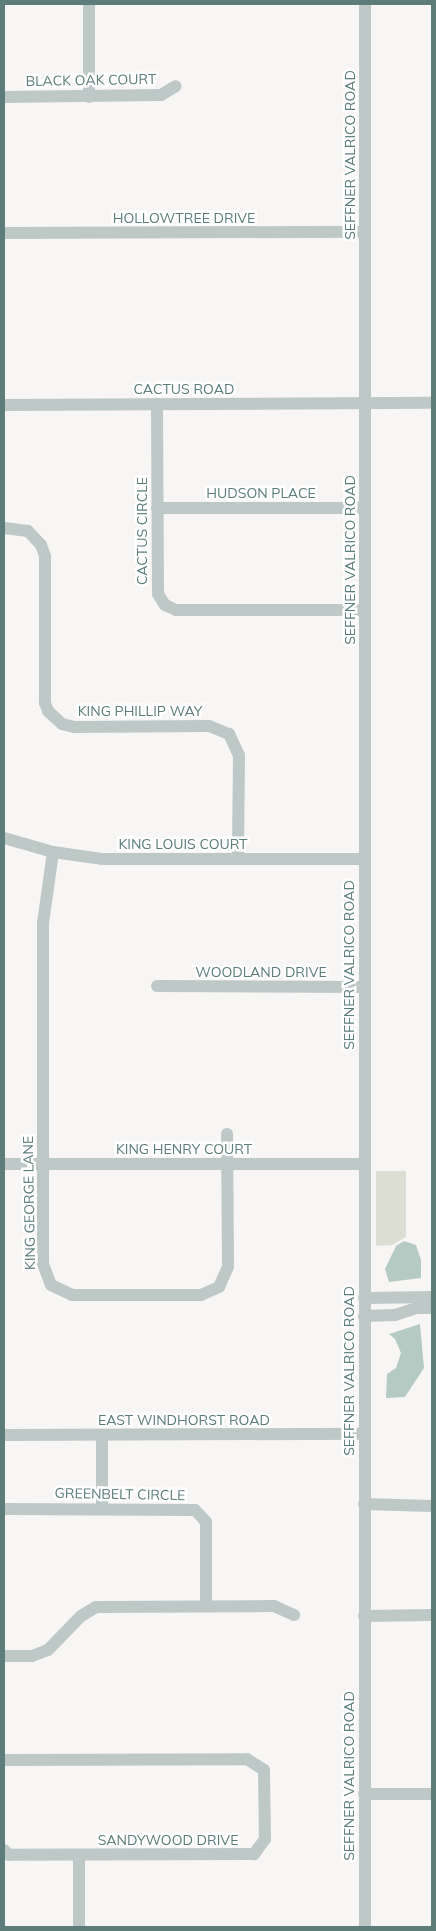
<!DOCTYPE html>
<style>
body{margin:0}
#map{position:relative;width:436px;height:1931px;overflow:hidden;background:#f8f6f5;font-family:Mulish,sans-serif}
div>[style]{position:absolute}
.green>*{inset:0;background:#ddded3}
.water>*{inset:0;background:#b6cac4}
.minor>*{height:12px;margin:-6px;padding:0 6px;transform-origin:6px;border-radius:6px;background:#bdc8c7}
span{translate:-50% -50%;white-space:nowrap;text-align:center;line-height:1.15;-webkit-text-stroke:5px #fff;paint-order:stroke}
.street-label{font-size:14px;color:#5c7d79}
.frame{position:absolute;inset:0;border:5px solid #5c7d79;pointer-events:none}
</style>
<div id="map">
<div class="green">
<div style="clip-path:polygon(376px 1171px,406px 1171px,406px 1237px,392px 1245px,376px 1246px)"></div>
</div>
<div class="water">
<div style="clip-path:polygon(404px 1241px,416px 1245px,421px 1260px,421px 1278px,389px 1282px,385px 1269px,396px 1246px)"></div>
<div style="clip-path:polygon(420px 1324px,424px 1368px,405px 1397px,386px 1398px,387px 1374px,396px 1368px,401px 1353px,395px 1339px,389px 1334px)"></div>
</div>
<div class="minor">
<div style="left:4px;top:97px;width:157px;rotate:-0.7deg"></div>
<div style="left:161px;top:95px;width:17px;rotate:-31deg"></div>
<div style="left:89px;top:97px;width:93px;rotate:-90deg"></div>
<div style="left:4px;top:233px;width:360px;rotate:-0.2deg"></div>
<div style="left:157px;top:404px;width:190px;rotate:89.7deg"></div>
<div style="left:158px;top:594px;width:13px;rotate:58deg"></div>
<div style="left:165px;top:605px;width:12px;rotate:24deg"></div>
<div style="left:176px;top:610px;width:189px"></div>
<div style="left:4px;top:405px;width:428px;rotate:-0.3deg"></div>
<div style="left:157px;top:508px;width:208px"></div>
<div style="left:4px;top:528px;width:24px;rotate:7deg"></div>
<div style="left:28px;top:531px;width:19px;rotate:47deg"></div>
<div style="left:41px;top:545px;width:12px;rotate:70deg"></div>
<div style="left:45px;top:556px;width:147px;rotate:90deg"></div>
<div style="left:45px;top:703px;width:9px;rotate:69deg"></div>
<div style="left:48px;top:711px;width:19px;rotate:43deg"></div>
<div style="left:62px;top:724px;width:12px;rotate:14deg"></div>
<div style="left:74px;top:727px;width:135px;rotate:-0.4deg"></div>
<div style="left:209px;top:726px;width:22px;rotate:22deg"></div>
<div style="left:229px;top:734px;width:23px;rotate:65deg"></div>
<div style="left:239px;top:755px;width:104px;rotate:90.6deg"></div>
<div style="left:4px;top:838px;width:51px;rotate:15.9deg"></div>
<div style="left:53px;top:852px;width:49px;rotate:8.1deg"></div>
<div style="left:102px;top:859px;width:262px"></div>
<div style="left:53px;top:852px;width:72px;rotate:98deg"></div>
<div style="left:43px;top:923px;width:341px;rotate:90deg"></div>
<div style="left:43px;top:1264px;width:22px;rotate:69deg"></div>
<div style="left:51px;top:1285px;width:23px;rotate:25deg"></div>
<div style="left:72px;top:1295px;width:129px"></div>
<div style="left:201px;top:1295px;width:20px;rotate:-24deg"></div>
<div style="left:219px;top:1287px;width:22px;rotate:-66deg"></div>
<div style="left:228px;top:1267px;width:133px;rotate:-90.4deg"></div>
<div style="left:157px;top:986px;width:207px;rotate:0.3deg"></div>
<div style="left:4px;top:1164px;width:360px"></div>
<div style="left:364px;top:1298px;width:68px;rotate:-0.8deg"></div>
<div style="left:364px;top:1316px;width:31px;rotate:-2deg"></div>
<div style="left:395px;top:1315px;width:23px;rotate:-18deg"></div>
<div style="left:417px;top:1308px;width:15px"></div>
<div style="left:4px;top:1435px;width:360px;rotate:-0.2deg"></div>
<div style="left:364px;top:1504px;width:68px;rotate:1.7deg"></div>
<div style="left:4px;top:1509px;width:191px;rotate:0.3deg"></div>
<div style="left:195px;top:1510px;width:16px;rotate:47deg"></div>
<div style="left:206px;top:1522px;width:84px;rotate:90deg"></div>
<div style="left:102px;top:1509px;width:74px;rotate:-90deg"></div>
<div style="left:364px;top:1616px;width:68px;rotate:-0.8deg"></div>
<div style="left:4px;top:1656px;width:28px"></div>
<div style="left:32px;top:1656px;width:17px;rotate:-21deg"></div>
<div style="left:48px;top:1650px;width:47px;rotate:-45.9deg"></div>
<div style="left:81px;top:1616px;width:17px;rotate:-31deg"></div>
<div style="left:96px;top:1607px;width:178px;rotate:-0.3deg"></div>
<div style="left:274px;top:1606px;width:22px;rotate:24deg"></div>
<div style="left:4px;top:1760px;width:243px;rotate:-0.2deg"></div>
<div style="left:247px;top:1759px;width:20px;rotate:33deg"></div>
<div style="left:264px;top:1770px;width:69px;rotate:89.2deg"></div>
<div style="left:265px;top:1839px;width:19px;rotate:126deg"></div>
<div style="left:254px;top:1854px;width:245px;rotate:179.8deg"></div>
<div style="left:9px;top:1855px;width:7px;rotate:-135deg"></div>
<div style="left:364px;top:1794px;width:68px"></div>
<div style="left:79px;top:1927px;width:72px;rotate:-90deg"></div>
<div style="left:365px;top:1927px;width:1923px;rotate:-90deg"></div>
</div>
<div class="street-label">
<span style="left:91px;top:80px;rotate:-1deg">BLACK OAK COURT</span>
<span style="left:350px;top:155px;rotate:-90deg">SEFFNER VALRICO ROAD</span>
<span style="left:184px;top:218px">HOLLOWTREE DRIVE</span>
<span style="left:184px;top:389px">CACTUS ROAD</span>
<span style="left:261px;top:493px">HUDSON PLACE</span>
<span style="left:142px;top:531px;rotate:-90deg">CACTUS CIRCLE</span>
<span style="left:350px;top:560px;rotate:-90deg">SEFFNER VALRICO ROAD</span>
<span style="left:140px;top:711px">KING PHILLIP WAY</span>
<span style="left:183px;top:844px">KING LOUIS COURT</span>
<span style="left:349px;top:965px;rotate:-90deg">SEFFNER VALRICO ROAD</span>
<span style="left:261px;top:972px">WOODLAND DRIVE</span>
<span style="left:184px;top:1149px">KING HENRY COURT</span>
<span style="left:29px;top:1203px;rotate:-91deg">KING GEORGE LANE</span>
<span style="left:349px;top:1371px;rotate:-90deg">SEFFNER VALRICO ROAD</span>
<span style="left:184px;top:1420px">EAST WINDHORST ROAD</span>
<span style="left:120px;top:1494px;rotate:1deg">GREENBELT CIRCLE</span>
<span style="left:349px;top:1776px;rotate:-90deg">SEFFNER VALRICO ROAD</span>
<span style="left:168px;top:1840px">SANDYWOOD DRIVE</span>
</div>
<div class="frame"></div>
</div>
